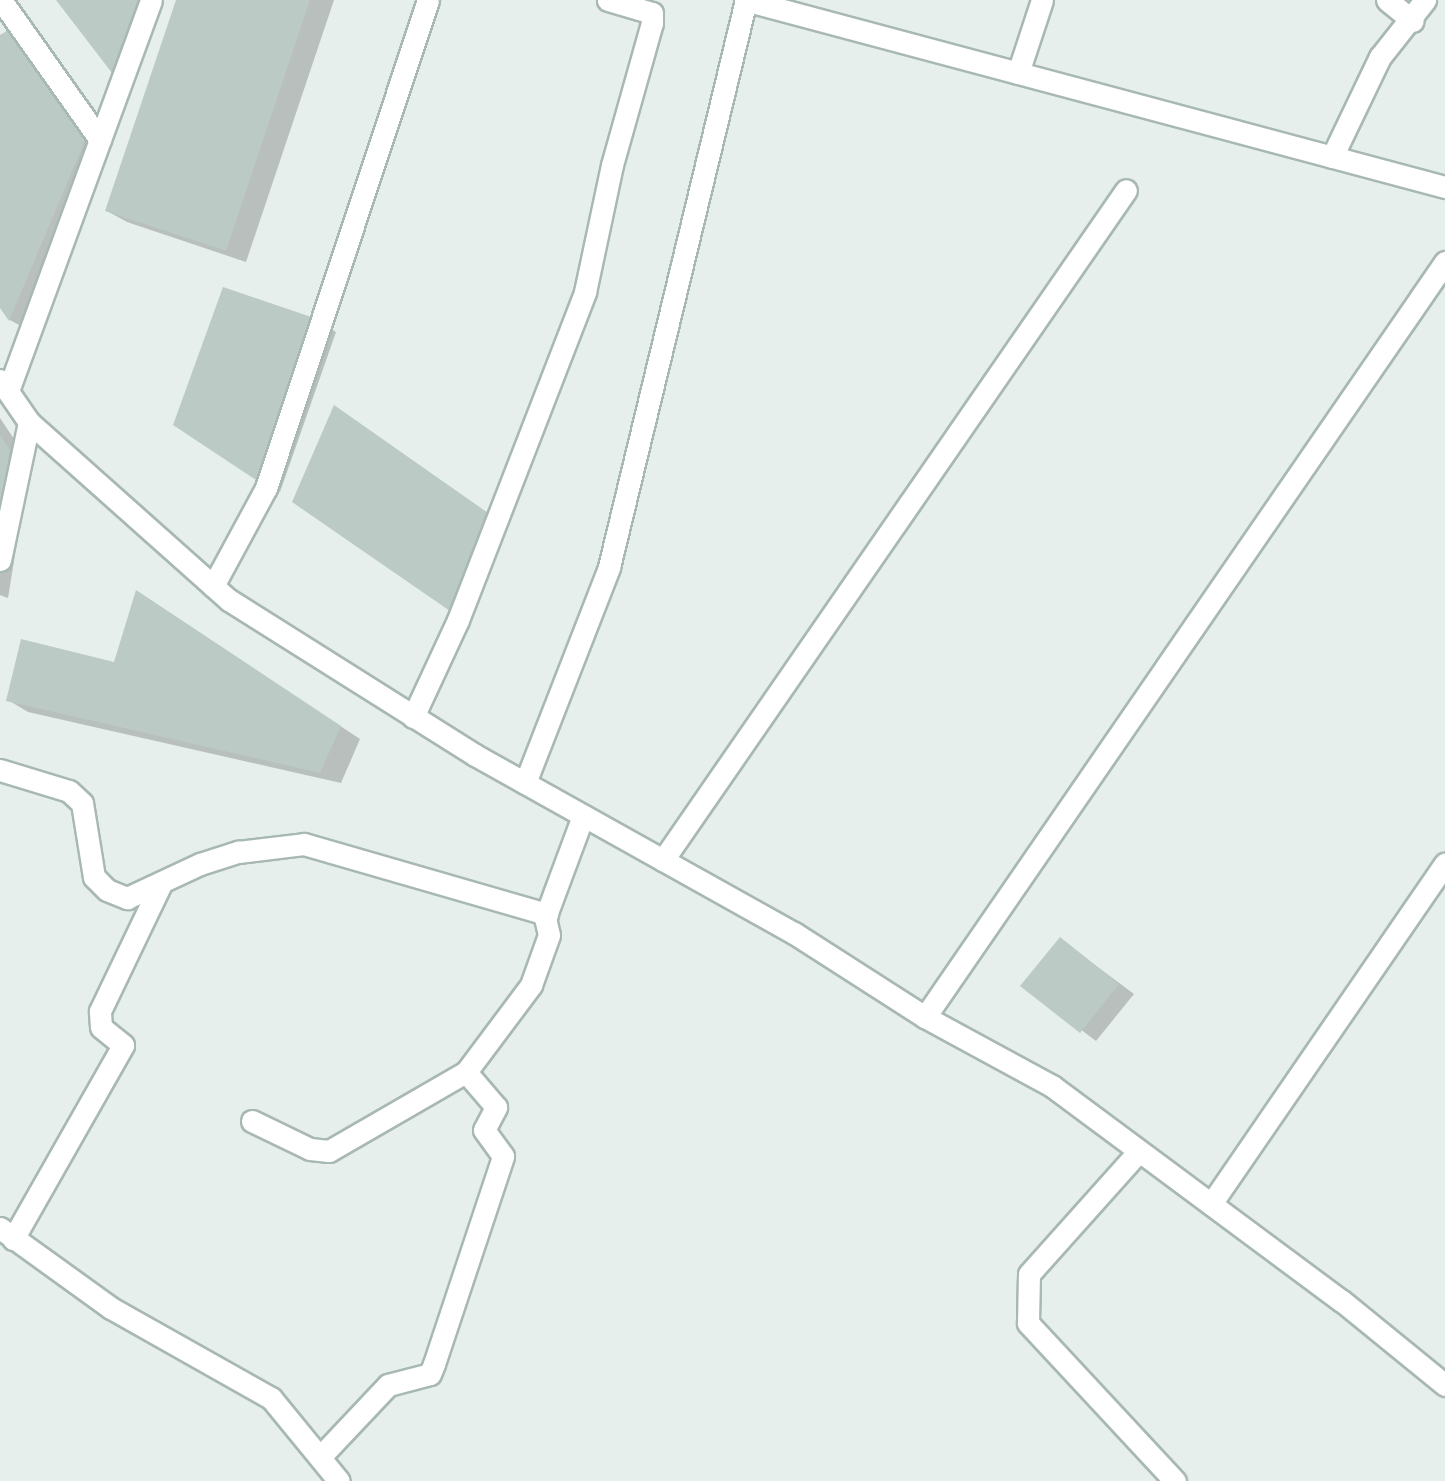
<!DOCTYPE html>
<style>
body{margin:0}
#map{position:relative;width:1445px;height:1481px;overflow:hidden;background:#e6efeb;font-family:"Open Sans",sans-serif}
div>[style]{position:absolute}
.shadow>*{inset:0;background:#0003}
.building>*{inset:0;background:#bbcac4}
.roads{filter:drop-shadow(2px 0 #a8b8b2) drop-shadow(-2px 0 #a8b8b2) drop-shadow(0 2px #a8b8b2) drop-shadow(0 -2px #a8b8b2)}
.minor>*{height:21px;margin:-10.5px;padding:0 10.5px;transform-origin:10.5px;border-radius:10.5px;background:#fff}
span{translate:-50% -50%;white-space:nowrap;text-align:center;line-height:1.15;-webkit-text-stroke:5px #f7fbf9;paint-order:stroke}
</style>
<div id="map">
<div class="shadow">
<div style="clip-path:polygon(178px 0,334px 0,246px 262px,127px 222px,107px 211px)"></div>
<div style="clip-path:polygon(0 37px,109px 144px,30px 331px,10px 320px,0 305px)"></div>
<div style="clip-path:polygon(316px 321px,336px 332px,280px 492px,260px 481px)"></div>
<div style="clip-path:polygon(334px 407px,508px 527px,471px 621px,451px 609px)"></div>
<div style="clip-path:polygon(0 418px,30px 463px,8px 598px,0 595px)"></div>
<div style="clip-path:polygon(137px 592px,360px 739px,341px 783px,28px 712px,8px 700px,115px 664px)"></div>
<div style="clip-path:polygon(1060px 939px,1134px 994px,1096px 1041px,1023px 986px)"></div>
</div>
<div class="building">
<div style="clip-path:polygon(56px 0,142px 0,112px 73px)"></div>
<div style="clip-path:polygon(176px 0,310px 0,226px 251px,105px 211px)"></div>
<div style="clip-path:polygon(17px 25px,89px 131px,9px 321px,0 308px,0 35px)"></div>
<div style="clip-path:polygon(223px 287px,317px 319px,259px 482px,173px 425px)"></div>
<div style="clip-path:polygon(334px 405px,488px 513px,450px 611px,292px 502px)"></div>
<div style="clip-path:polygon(0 435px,10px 450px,1px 505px,0 505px)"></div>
<div style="clip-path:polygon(136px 590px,341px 726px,320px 773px,6px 701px,21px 639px,114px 662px)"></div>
<div style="clip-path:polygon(1060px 937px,1119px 984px,1080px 1033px,1020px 986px)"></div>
</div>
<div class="roads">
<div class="minor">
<div style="left:1px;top:0;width:171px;rotate:54.7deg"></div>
<div style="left:745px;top:0;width:725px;rotate:14.96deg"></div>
<div style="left:1387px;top:0;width:33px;rotate:39deg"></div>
<div style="left:1018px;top:73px;width:77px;rotate:-71.8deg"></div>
<div style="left:1332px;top:157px;width:111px;rotate:-64.4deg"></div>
<div style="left:1380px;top:57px;width:73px;rotate:-51.7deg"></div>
<div style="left:0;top:380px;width:51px;rotate:55.4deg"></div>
<div style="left:29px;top:422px;width:268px;rotate:41.7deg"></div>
<div style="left:229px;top:600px;width:291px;rotate:32.2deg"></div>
<div style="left:475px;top:755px;width:365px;rotate:29.2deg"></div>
<div style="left:794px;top:933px;width:156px;rotate:32.7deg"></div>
<div style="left:925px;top:1017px;width:145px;rotate:28.5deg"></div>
<div style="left:1052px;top:1086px;width:361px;rotate:36.6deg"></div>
<div style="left:1342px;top:1301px;width:133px;rotate:39.2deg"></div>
<div style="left:8px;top:391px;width:416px;rotate:-69.9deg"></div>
<div style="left:0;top:560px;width:141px;rotate:-78.1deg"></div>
<div style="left:213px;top:586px;width:111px;rotate:-61.6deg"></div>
<div style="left:266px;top:488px;width:514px;rotate:-71.64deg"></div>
<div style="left:413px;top:717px;width:107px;rotate:-65.1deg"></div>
<div style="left:458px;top:620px;width:352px;rotate:-68.8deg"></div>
<div style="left:585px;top:292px;width:130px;rotate:-78deg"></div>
<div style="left:612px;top:165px;width:148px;rotate:-74.3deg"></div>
<div style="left:652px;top:23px;width:10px;rotate:-90deg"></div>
<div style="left:652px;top:13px;width:46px;rotate:-163.5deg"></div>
<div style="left:0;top:770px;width:72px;rotate:16.9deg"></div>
<div style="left:69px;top:791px;width:18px;rotate:43deg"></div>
<div style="left:82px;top:803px;width:75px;rotate:80.8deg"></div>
<div style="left:94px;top:877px;width:18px;rotate:45deg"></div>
<div style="left:107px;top:890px;width:22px;rotate:22deg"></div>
<div style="left:127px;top:898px;width:81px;rotate:-25deg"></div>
<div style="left:200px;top:864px;width:40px;rotate:-18deg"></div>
<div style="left:238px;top:852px;width:66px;rotate:-6.9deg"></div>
<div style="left:304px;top:844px;width:253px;rotate:16.1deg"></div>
<div style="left:525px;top:783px;width:232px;rotate:-68.7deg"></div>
<div style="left:609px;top:567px;width:583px;rotate:-76.42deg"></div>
<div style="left:663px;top:860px;width:814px;rotate:-55.35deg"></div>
<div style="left:925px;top:1017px;width:917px;rotate:-55.44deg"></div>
<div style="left:252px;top:1121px;width:64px;rotate:25.8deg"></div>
<div style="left:310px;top:1149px;width:19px;rotate:6deg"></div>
<div style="left:329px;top:1151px;width:158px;rotate:-30deg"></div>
<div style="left:466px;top:1072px;width:109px;rotate:-53.2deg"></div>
<div style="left:531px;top:985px;width:53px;rotate:-70.2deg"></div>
<div style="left:549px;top:935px;width:17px;rotate:-103deg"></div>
<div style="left:545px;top:918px;width:109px;rotate:-69.6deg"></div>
<div style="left:1139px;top:1151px;width:165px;rotate:131.8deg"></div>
<div style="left:1029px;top:1274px;width:49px;rotate:91.2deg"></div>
<div style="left:1028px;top:1323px;width:216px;rotate:47.1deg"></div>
<div style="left:1211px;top:1204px;width:413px;rotate:-55.5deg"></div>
<div style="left:0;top:1228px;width:137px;rotate:35.8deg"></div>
<div style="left:111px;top:1308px;width:184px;rotate:29.4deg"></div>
<div style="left:271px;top:1398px;width:107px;rotate:50.7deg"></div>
<div style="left:13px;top:1239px;width:223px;rotate:-60.4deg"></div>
<div style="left:123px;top:1045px;width:28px;rotate:-141deg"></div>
<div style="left:101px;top:1027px;width:16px;rotate:-94deg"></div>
<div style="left:100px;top:1011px;width:139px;rotate:-64.4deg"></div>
<div style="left:321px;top:1456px;width:98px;rotate:-46.7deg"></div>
<div style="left:388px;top:1385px;width:43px;rotate:-14.7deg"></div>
<div style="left:430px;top:1374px;width:11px;rotate:-68deg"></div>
<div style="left:434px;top:1364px;width:219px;rotate:-71.6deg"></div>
<div style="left:503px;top:1156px;width:32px;rotate:-126deg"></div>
<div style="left:484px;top:1130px;width:26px;rotate:-62deg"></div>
<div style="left:496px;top:1107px;width:46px;rotate:-130.6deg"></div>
</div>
</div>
</div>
